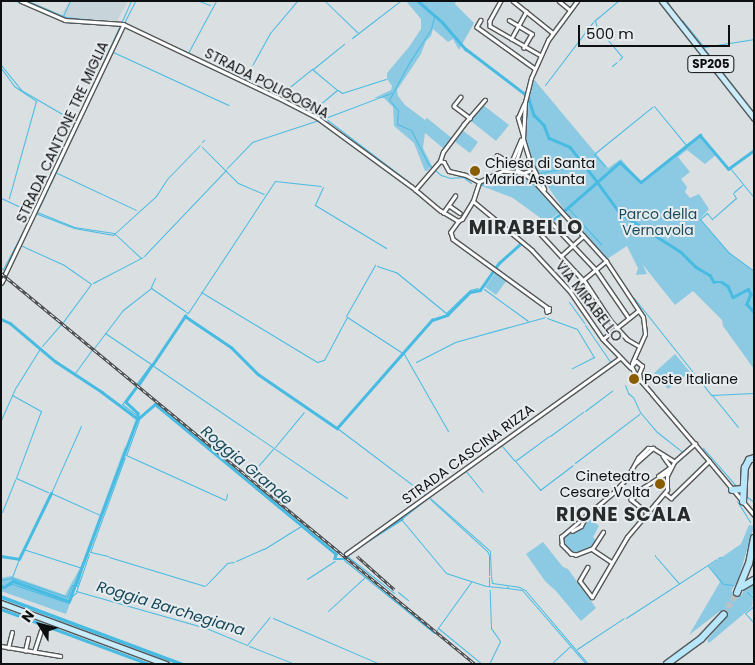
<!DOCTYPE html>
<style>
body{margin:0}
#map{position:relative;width:755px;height:665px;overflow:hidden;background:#dadfe1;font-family:Poppins,sans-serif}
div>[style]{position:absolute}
.built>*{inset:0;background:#c7d4da}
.green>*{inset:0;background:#8ccae3}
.water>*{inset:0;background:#48bbe3}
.stream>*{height:1px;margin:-0.5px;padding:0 0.5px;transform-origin:0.5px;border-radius:0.5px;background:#48bbe3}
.canal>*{height:2.5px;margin:-1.25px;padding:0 1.25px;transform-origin:1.25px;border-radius:1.25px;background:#48bbe3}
.trunk-tunnel>*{height:5.5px;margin-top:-2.75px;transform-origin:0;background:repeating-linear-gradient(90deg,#bbc0c2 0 5.5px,transparent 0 8.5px)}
.roads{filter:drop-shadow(1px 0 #545859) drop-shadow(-1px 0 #545859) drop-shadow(0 1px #545859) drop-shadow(0 -1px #545859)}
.minor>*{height:2.5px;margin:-1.25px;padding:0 1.25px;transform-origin:1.25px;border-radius:1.25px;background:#fff}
.tertiary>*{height:3px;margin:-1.5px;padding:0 1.5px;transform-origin:1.5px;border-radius:1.5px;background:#fff}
.primary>*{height:5px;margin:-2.5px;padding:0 2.5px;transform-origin:2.5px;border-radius:2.5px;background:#caecfb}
.trunk>*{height:5.5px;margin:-2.75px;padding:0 2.75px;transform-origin:2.75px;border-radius:2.75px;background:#b8e6fa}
.rail>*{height:3px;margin-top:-1.5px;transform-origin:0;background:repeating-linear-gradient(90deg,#e7ecee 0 4px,#3c3d3f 0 8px);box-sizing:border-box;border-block:1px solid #3c3d3f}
.dots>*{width:14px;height:14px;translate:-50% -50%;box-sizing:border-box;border:2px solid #e7ecee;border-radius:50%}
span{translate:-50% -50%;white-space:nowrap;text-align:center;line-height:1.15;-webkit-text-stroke:4px #e7ecee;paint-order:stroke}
.shield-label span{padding:1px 4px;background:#e7ecee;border:1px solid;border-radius:4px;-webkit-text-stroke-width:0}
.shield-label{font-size:12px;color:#0e0f10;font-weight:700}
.street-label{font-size:14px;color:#0e0f10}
.poi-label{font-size:14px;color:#0e0f10}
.left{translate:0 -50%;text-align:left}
.right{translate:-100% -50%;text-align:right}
.park-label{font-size:14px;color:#1b4b5c}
.water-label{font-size:15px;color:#164758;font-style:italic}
.district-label{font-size:19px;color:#282b2c;font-weight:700;letter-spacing:1px}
.frame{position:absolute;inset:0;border:2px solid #0e0f10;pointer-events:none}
.north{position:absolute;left:15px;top:600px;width:50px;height:50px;-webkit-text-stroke:4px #e7ecee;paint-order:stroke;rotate:306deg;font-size:14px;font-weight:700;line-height:20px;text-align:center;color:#0e0f10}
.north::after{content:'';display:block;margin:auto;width:18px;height:22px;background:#0e0f10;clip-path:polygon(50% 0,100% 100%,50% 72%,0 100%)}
.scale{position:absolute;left:578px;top:25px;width:152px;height:22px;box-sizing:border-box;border:2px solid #0e0f10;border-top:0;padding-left:6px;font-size:15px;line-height:18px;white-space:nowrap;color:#0e0f10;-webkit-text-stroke:4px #e7ecee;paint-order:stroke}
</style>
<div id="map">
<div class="built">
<div style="clip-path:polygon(69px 1px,128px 1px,117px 21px,66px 17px,62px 14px)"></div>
</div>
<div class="green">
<div style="clip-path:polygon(406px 1px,456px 1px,455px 4px,474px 23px,459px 50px,453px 39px,448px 42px,433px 29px,431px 36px,426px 41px,421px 54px,397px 90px,398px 96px,405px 105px,425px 120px,427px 118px,453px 139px,444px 149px,425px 133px,423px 148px,432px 166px,427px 171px,425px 171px,414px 143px,394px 126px,393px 107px,384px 98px,374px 98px,391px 90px,392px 86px,387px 79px,387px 73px,409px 47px,421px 29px,421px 19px)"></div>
<div style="clip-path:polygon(532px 77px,608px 168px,621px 159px,641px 183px,700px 134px,717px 154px,705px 164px,687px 150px,678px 157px,690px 172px,681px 179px,687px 187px,685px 192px,690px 198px,699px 194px,709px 209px,700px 219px,731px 254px,754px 271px,754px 369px,723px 326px,722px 320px,693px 291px,675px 305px,643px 265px,647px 274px,636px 275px,638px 268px,627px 246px,607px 259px,565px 211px,539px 174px,524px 141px,526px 102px)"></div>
<div style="clip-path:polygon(483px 105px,509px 125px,496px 141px,471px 121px)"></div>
<div style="clip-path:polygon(462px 130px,478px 142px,470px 153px,454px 141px)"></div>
<div style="clip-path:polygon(507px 172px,522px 175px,532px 180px,559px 213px,546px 222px,513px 198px,479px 185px)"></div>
<div style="clip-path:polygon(496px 272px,507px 280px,496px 295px,485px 287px)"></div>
<div style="clip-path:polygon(675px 354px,690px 372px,668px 389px,654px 373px)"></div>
<div style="clip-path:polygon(125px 446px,126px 449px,66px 614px,1px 591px,1px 578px,11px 576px,65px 595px,81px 566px)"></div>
<div style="clip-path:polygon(588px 517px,599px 526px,593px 537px,596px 541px,592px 548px,576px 554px,571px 553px,563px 545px,562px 538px,578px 530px)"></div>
<div style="clip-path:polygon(749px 525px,754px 526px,738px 580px,731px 591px,741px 596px,746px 587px,754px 582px,754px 596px,745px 591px,753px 597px,752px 607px,709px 643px,707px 640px,727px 617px,720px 611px,689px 635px,720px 582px,709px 566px,741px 544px)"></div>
<div style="clip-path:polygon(543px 542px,563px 567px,568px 569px,596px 608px,581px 621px,556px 591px,545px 581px,526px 554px)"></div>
</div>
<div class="water">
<div style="clip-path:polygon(1px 595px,28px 605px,186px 664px,176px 664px,4px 600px,1px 599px)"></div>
</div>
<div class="stream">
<div style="left:16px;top:1px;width:9px;rotate:21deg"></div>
<div style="left:28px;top:1px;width:41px;rotate:22.8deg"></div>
<div style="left:66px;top:17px;width:58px;rotate:5.9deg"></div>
<div style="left:124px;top:23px;width:25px;rotate:-63deg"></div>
<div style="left:199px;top:1px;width:12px;rotate:20deg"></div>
<div style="left:325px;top:1px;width:45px;rotate:44.1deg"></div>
<div style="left:658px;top:1px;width:106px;rotate:51.5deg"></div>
<div style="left:667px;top:1px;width:6px;rotate:59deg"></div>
<div style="left:63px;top:16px;width:17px;rotate:-65deg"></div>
<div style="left:434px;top:16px;width:13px;rotate:103deg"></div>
<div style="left:431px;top:29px;width:38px;rotate:123deg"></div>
<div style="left:410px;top:61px;width:44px;rotate:118.3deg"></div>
<div style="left:389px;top:100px;width:13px;rotate:48deg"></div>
<div style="left:398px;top:110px;width:14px;rotate:94deg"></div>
<div style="left:397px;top:124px;width:15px;rotate:23deg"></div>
<div style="left:411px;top:130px;width:39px;rotate:63deg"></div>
<div style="left:429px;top:165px;width:16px;rotate:40deg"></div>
<div style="left:441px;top:175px;width:9px;rotate:18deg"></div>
<div style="left:450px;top:178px;width:13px;rotate:-4deg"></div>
<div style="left:463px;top:177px;width:10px;rotate:37deg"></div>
<div style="left:682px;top:20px;width:32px;rotate:51deg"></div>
<div style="left:122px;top:21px;width:22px;rotate:-66deg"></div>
<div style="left:594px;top:21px;width:31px;rotate:-40deg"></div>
<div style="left:595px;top:21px;width:6px;rotate:72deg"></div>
<div style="left:597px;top:27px;width:39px;rotate:50deg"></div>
<div style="left:622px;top:57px;width:4px;rotate:135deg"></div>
<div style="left:72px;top:22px;width:21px;rotate:3deg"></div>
<div style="left:127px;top:28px;width:44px;rotate:24.2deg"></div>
<div style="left:352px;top:38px;width:61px;rotate:-37.6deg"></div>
<div style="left:703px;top:47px;width:83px;rotate:52.3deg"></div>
<div style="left:704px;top:47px;width:51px;rotate:-9.1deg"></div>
<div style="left:113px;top:52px;width:127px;rotate:24.7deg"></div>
<div style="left:188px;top:53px;width:59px;rotate:-61.7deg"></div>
<div style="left:1px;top:65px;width:32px;rotate:51deg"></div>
<div style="left:21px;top:90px;width:64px;rotate:30.2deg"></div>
<div style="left:612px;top:66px;width:6px;rotate:-39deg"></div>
<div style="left:1px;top:68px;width:22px;rotate:54deg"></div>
<div style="left:14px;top:86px;width:27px;rotate:34deg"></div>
<div style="left:36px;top:101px;width:101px;rotate:105.6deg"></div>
<div style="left:313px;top:69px;width:40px;rotate:-39deg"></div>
<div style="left:244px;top:80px;width:54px;rotate:-61deg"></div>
<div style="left:270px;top:33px;width:42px;rotate:-49.8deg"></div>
<div style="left:545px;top:85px;width:79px;rotate:-52.7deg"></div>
<div style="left:91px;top:89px;width:70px;rotate:-65.6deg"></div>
<div style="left:338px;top:90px;width:5px;rotate:37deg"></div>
<div style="left:342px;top:93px;width:46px;rotate:-17.7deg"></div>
<div style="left:281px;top:94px;width:40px;rotate:-39deg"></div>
<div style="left:312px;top:69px;width:33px;rotate:40deg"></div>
<div style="left:337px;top:90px;width:33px;rotate:140deg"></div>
<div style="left:312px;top:111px;width:11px;rotate:27deg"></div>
<div style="left:322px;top:116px;width:114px;rotate:37.2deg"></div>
<div style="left:654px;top:106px;width:50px;rotate:50.6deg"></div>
<div style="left:325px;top:118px;width:71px;rotate:-20.7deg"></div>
<div style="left:202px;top:142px;width:3px;rotate:-45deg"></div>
<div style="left:202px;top:147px;width:51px;rotate:45deg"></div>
<div style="left:238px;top:183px;width:28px;rotate:23deg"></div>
<div style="left:605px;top:166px;width:16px;rotate:-133deg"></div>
<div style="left:594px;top:154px;width:75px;rotate:-39deg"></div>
<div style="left:227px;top:168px;width:36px;rotate:-46deg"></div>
<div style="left:252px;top:142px;width:71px;rotate:-18.2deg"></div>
<div style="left:730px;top:168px;width:38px;rotate:51deg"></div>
<div style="left:57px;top:173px;width:87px;rotate:25.1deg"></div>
<div style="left:540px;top:173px;width:31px;rotate:-11deg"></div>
<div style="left:570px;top:167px;width:11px;rotate:-27deg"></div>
<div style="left:479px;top:186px;width:29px;rotate:-22deg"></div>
<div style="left:506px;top:175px;width:16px;rotate:4deg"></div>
<div style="left:323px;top:187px;width:20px;rotate:114deg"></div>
<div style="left:315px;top:205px;width:83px;rotate:31.2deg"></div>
<div style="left:734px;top:192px;width:11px;rotate:-41deg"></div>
<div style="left:733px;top:193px;width:6px;rotate:59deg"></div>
<div style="left:736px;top:198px;width:29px;rotate:139deg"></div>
<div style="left:714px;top:217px;width:3px;rotate:135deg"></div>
<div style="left:712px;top:219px;width:8px;rotate:-130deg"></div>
<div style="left:707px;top:213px;width:9px;rotate:139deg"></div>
<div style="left:700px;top:219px;width:43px;rotate:49.7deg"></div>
<div style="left:728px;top:252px;width:32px;rotate:36deg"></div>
<div style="left:1px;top:198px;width:35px;rotate:25deg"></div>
<div style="left:33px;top:213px;width:64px;rotate:118.2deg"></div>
<div style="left:3px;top:269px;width:2px;rotate:-153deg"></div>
<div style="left:568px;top:208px;width:49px;rotate:47.5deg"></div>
<div style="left:38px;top:210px;width:202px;rotate:-64.8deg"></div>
<div style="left:37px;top:212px;width:40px;rotate:22deg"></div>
<div style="left:74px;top:227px;width:40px;rotate:8.5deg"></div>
<div style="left:114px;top:233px;width:37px;rotate:43deg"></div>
<div style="left:35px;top:213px;width:42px;rotate:21deg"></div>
<div style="left:74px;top:228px;width:40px;rotate:10deg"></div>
<div style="left:113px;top:235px;width:58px;rotate:-42.2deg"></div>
<div style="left:156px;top:196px;width:20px;rotate:-57deg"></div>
<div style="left:167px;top:179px;width:47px;rotate:-45.9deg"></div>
<div style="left:20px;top:245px;width:48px;rotate:24.4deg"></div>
<div style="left:64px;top:265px;width:33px;rotate:35deg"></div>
<div style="left:91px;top:284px;width:47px;rotate:126.4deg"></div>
<div style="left:144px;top:256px;width:119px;rotate:-46.4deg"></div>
<div style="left:377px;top:266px;width:20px;rotate:18deg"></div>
<div style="left:396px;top:272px;width:65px;rotate:39.4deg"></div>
<div style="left:446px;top:313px;width:33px;rotate:-44deg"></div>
<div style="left:470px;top:290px;width:8px;rotate:-14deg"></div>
<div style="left:93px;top:283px;width:56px;rotate:-27.5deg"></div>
<div style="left:151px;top:287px;width:10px;rotate:-66deg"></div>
<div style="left:484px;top:289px;width:54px;rotate:36deg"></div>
<div style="left:201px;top:292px;width:135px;rotate:31.1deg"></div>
<div style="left:317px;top:362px;width:7px;rotate:-16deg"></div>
<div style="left:324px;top:360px;width:49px;rotate:-61.9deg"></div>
<div style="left:347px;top:317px;width:68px;rotate:33deg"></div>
<div style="left:404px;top:354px;width:89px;rotate:60.3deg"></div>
<div style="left:634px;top:298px;width:106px;rotate:51.5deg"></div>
<div style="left:569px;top:302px;width:26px;rotate:54deg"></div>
<div style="left:186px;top:312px;width:2px;rotate:27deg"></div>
<div style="left:188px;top:313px;width:158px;rotate:-56.6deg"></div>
<div style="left:275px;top:181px;width:46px;rotate:6.2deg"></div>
<div style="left:346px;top:316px;width:59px;rotate:-60.4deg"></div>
<div style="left:547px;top:318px;width:32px;rotate:20deg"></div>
<div style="left:577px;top:329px;width:33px;rotate:59deg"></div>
<div style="left:594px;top:357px;width:25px;rotate:153deg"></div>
<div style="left:585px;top:325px;width:46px;rotate:55.6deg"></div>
<div style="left:105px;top:333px;width:55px;rotate:34deg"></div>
<div style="left:151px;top:364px;width:24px;rotate:126deg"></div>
<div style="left:42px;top:346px;width:28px;rotate:-49deg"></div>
<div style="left:94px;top:348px;width:48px;rotate:-52.7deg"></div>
<div style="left:123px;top:310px;width:36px;rotate:-38deg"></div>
<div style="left:151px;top:288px;width:41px;rotate:34.1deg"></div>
<div style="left:416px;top:362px;width:44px;rotate:-27.1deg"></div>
<div style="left:455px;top:342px;width:93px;rotate:-15.5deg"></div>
<div style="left:152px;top:365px;width:236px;rotate:34.3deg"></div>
<div style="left:75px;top:373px;width:29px;rotate:-54deg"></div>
<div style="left:701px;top:382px;width:16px;rotate:52deg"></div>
<div style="left:711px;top:395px;width:43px;rotate:-2.7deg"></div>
<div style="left:625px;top:385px;width:9px;rotate:69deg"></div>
<div style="left:628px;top:393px;width:6px;rotate:39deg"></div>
<div style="left:633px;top:397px;width:17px;rotate:65deg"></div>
<div style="left:640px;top:412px;width:26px;rotate:50deg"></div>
<div style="left:657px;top:432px;width:33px;rotate:38deg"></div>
<div style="left:135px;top:387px;width:21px;rotate:127deg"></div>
<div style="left:122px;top:404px;width:20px;rotate:37deg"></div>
<div style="left:12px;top:395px;width:33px;rotate:29deg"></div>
<div style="left:41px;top:411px;width:72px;rotate:110.5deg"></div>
<div style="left:16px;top:478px;width:35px;rotate:24deg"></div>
<div style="left:712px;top:395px;width:41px;rotate:50.9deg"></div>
<div style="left:585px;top:411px;width:34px;rotate:-37deg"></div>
<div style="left:139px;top:417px;width:2px;rotate:27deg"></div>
<div style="left:1px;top:420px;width:36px;rotate:-66deg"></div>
<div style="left:16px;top:387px;width:44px;rotate:-58.1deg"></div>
<div style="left:139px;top:420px;width:37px;rotate:110deg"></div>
<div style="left:126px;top:455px;width:109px;rotate:24.4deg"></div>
<div style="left:81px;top:426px;width:73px;rotate:114.1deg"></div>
<div style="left:51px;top:493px;width:54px;rotate:24.2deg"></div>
<div style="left:337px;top:428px;width:111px;rotate:37deg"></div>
<div style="left:550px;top:436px;width:41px;rotate:-36deg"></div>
<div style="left:275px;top:447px;width:45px;rotate:-50.4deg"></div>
<div style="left:703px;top:448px;width:52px;rotate:48.9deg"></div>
<div style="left:480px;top:457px;width:72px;rotate:-36.6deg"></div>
<div style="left:516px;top:462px;width:37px;rotate:49deg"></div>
<div style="left:540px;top:490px;width:41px;rotate:-37.1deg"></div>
<div style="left:575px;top:463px;width:81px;rotate:-37.4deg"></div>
<div style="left:472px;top:465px;width:35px;rotate:-35deg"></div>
<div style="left:501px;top:445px;width:21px;rotate:49deg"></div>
<div style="left:515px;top:461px;width:42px;rotate:-36.3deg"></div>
<div style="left:465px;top:470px;width:28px;rotate:51deg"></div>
<div style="left:252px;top:473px;width:32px;rotate:-49deg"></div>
<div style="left:430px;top:496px;width:39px;rotate:-36deg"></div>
<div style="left:746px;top:496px;width:10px;rotate:37deg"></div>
<div style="left:226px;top:499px;width:5px;rotate:-79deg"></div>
<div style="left:430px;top:499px;width:77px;rotate:42.4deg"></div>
<div style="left:487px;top:551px;width:4px;rotate:63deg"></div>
<div style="left:489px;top:555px;width:20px;rotate:90deg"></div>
<div style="left:737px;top:501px;width:25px;rotate:58deg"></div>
<div style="left:2px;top:512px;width:35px;rotate:-68deg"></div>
<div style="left:23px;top:549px;width:62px;rotate:17.9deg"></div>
<div style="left:82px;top:568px;width:19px;rotate:106deg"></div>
<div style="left:264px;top:549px;width:44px;rotate:-31.9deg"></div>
<div style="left:301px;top:526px;width:45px;rotate:39.6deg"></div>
<div style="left:336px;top:555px;width:5px;rotate:127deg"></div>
<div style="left:89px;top:554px;width:39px;rotate:109deg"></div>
<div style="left:76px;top:591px;width:135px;rotate:15.9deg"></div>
<div style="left:206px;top:628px;width:44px;rotate:22.5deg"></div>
<div style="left:247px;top:645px;width:36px;rotate:-51deg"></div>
<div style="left:108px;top:556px;width:18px;rotate:-167deg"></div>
<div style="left:90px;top:552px;width:101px;rotate:-69.8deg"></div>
<div style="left:347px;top:556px;width:60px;rotate:38.2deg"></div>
<div style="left:655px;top:556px;width:1px;rotate:-90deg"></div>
<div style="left:109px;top:557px;width:100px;rotate:16.8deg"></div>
<div style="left:656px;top:557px;width:35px;rotate:49deg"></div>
<div style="left:718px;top:558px;width:3px;rotate:-18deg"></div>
<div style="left:344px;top:560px;width:116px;rotate:39deg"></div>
<div style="left:236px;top:561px;width:30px;rotate:-24deg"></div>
<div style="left:708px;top:566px;width:23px;rotate:50deg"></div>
<div style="left:491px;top:576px;width:7px;rotate:82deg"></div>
<div style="left:492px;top:583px;width:27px;rotate:8deg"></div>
<div style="left:519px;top:587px;width:7px;rotate:27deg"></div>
<div style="left:525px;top:590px;width:97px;rotate:49.6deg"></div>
<div style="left:12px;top:577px;width:19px;rotate:-69deg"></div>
<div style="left:489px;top:577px;width:9px;rotate:90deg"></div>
<div style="left:307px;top:579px;width:33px;rotate:-33deg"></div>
<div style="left:1px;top:580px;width:11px;rotate:-10deg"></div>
<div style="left:12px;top:578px;width:58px;rotate:19.1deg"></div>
<div style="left:67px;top:597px;width:13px;rotate:-67deg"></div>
<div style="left:72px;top:585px;width:2px"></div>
<div style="left:471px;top:582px;width:57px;rotate:125.7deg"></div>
<div style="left:438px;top:628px;width:57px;rotate:39.3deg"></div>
<div style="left:724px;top:584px;width:9px;rotate:6deg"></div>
<div style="left:206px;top:585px;width:30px;rotate:-46deg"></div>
<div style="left:227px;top:563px;width:7px;rotate:-8deg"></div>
<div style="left:486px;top:586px;width:42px;rotate:-162deg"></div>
<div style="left:446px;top:573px;width:70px;rotate:-129.8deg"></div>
<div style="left:401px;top:519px;width:36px;rotate:-38deg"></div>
<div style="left:429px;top:497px;width:81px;rotate:41.5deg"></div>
<div style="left:490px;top:551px;width:24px;rotate:88deg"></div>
<div style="left:487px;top:586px;width:20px;rotate:6deg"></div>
<div style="left:507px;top:588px;width:2px;rotate:-63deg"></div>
<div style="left:1px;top:588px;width:12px;rotate:-20deg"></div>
<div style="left:12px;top:584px;width:60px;rotate:18.4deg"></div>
<div style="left:69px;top:603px;width:8px;rotate:-67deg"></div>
<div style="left:72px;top:596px;width:6px;rotate:-39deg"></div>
<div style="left:507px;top:588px;width:15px;rotate:8deg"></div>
<div style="left:522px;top:590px;width:98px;rotate:49.1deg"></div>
<div style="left:398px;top:592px;width:13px;rotate:39deg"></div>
<div style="left:747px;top:592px;width:9px;rotate:41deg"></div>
<div style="left:754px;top:606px;width:11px;rotate:142deg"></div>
<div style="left:745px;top:613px;width:13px;rotate:48deg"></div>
<div style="left:328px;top:611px;width:50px;rotate:-42.6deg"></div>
<div style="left:273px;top:618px;width:116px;rotate:23.3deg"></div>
<div style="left:626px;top:618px;width:108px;rotate:-33deg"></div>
<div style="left:437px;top:630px;width:1px;rotate:-90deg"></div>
<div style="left:249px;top:646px;width:49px;rotate:21.4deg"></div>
<div style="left:577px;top:649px;width:56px;rotate:-33.4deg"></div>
<div style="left:489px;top:664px;width:25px;rotate:-64deg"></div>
<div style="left:500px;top:641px;width:16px;rotate:-125deg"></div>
<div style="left:491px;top:628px;width:38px;rotate:-92deg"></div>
<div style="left:551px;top:664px;width:25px;rotate:-43deg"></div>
</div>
<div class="canal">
<div style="left:418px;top:1px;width:33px;rotate:41deg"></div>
<div style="left:443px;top:23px;width:35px;rotate:49deg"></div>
<div style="left:466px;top:49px;width:74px;rotate:37.3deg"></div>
<div style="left:525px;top:94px;width:6px;rotate:51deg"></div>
<div style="left:529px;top:99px;width:17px;rotate:73deg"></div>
<div style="left:534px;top:115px;width:14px;rotate:45deg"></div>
<div style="left:544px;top:125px;width:14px;rotate:69deg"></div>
<div style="left:549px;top:138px;width:23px;rotate:23deg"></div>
<div style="left:570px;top:147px;width:42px;rotate:51.8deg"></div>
<div style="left:686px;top:146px;width:18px;rotate:-38deg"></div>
<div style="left:700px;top:135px;width:42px;rotate:49.8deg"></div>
<div style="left:728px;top:169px;width:32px;rotate:-36deg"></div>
<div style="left:598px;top:183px;width:37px;rotate:54deg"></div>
<div style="left:620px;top:213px;width:72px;rotate:32.6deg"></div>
<div style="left:681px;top:252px;width:21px;rotate:45deg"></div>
<div style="left:696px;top:267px;width:16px;rotate:30deg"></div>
<div style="left:710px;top:275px;width:8px;rotate:60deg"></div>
<div style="left:714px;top:282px;width:8px"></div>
<div style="left:722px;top:282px;width:7px;rotate:34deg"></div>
<div style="left:728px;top:286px;width:12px;rotate:66deg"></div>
<div style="left:733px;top:297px;width:17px;rotate:-28deg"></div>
<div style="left:748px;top:289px;width:6px;rotate:59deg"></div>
<div style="left:751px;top:294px;width:11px;rotate:112deg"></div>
<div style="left:747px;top:304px;width:11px;rotate:49deg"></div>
<div style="left:564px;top:211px;width:74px;rotate:-41.2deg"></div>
<div style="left:620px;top:162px;width:29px;rotate:44deg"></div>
<div style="left:641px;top:182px;width:56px;rotate:-38.5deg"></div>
<div style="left:539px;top:230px;width:25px;rotate:-37deg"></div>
<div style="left:529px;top:234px;width:8px;rotate:-23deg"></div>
<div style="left:1px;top:319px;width:10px;rotate:24deg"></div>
<div style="left:10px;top:323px;width:59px;rotate:40.2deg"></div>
<div style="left:55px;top:361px;width:56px;rotate:33.4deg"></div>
<div style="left:102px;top:392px;width:45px;rotate:36.9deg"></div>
<div style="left:153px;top:364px;width:58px;rotate:-56.3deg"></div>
<div style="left:185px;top:316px;width:55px;rotate:34deg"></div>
<div style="left:231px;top:347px;width:38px;rotate:45deg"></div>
<div style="left:258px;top:374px;width:96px;rotate:34.4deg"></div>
<div style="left:337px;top:428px;width:144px;rotate:-48.7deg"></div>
<div style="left:432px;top:320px;width:16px;rotate:-18deg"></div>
<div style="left:447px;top:315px;width:33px;rotate:-45deg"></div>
<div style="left:470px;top:292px;width:10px;rotate:-11deg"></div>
<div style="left:480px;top:290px;width:33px;rotate:-55deg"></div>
<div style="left:499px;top:263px;width:31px;rotate:-42deg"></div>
<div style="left:139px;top:384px;width:23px;rotate:-56deg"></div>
<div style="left:136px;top:388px;width:17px;rotate:126deg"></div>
<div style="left:126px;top:402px;width:16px;rotate:43deg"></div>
<div style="left:138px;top:413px;width:3px;rotate:90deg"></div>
<div style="left:139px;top:418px;width:21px;rotate:-41deg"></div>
<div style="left:155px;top:404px;width:235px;rotate:39.6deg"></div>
<div style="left:336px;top:554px;width:4px;rotate:104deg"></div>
<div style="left:360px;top:545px;width:49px;rotate:-32.4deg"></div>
<div style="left:1px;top:556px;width:18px;rotate:9deg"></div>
<div style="left:19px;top:559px;width:73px;rotate:-64.1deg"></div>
<div style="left:336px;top:559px;width:9px"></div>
<div style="left:1px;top:586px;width:3px;rotate:18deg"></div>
<div style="left:4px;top:587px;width:11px;rotate:-34deg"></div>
<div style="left:13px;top:581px;width:59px;rotate:19.7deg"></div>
<div style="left:69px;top:601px;width:194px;rotate:-69.5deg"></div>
<div style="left:1px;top:609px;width:158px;rotate:20.4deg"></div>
</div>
<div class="trunk-tunnel">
<div style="left:723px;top:615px;width:26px;rotate:-58deg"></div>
</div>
<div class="roads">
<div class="minor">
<div style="left:21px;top:1px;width:48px;rotate:23.4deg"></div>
<div style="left:65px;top:20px;width:58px;rotate:3.9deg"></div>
<div style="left:123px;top:24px;width:170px;rotate:25.4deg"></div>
<div style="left:277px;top:97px;width:46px;rotate:27.1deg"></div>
<div style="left:318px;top:118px;width:115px;rotate:36.2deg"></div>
<div style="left:411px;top:186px;width:38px;rotate:40deg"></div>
<div style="left:440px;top:210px;width:21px;rotate:31deg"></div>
<div style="left:458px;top:221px;width:4px;rotate:-27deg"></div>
<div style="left:462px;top:219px;width:21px;rotate:-59deg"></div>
<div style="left:473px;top:201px;width:20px;rotate:-72deg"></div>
<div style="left:501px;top:1px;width:23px;rotate:119deg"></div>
<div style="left:490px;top:21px;width:5px;rotate:90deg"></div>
<div style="left:490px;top:26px;width:58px;rotate:30.1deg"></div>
<div style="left:513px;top:1px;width:51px;rotate:38.7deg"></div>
<div style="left:559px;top:1px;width:14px;rotate:39deg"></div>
<div style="left:481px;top:20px;width:8px;rotate:120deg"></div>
<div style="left:477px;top:27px;width:70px;rotate:35.7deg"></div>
<div style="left:509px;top:20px;width:27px;rotate:31deg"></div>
<div style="left:532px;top:34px;width:16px;rotate:120deg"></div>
<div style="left:511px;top:39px;width:31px;rotate:-61deg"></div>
<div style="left:461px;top:97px;width:11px;rotate:128deg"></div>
<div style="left:454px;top:106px;width:20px;rotate:37deg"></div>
<div style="left:523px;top:136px;width:19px;rotate:-106deg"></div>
<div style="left:518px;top:118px;width:15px;rotate:-67deg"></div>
<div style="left:497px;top:155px;width:16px;rotate:30deg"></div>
<div style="left:511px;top:163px;width:25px;rotate:-67deg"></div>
<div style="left:440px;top:161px;width:9px;rotate:-72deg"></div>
<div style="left:443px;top:152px;width:34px;rotate:-53deg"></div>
<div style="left:463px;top:125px;width:33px;rotate:-49deg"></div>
<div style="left:505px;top:171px;width:14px;rotate:4deg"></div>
<div style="left:479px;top:182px;width:35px;rotate:-25deg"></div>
<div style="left:511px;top:167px;width:8px;rotate:-50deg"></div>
<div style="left:415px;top:190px;width:38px;rotate:-49deg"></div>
<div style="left:440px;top:161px;width:4px;rotate:14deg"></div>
<div style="left:444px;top:162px;width:10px;rotate:61deg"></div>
<div style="left:449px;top:171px;width:17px;rotate:13deg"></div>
<div style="left:466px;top:175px;width:15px;rotate:28deg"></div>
<div style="left:473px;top:201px;width:77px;rotate:39.7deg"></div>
<div style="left:532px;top:250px;width:56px;rotate:47.2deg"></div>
<div style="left:570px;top:291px;width:58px;rotate:55.5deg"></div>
<div style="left:603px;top:339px;width:40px;rotate:46deg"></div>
<div style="left:450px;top:206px;width:12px;rotate:35deg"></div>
<div style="left:443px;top:213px;width:21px;rotate:-55deg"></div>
<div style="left:459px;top:221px;width:14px;rotate:126deg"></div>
<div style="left:451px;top:232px;width:7px;rotate:74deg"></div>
<div style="left:453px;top:239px;width:117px;rotate:36deg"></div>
<div style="left:551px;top:222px;width:66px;rotate:46.8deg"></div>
<div style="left:596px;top:270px;width:58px;rotate:55.5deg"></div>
<div style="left:538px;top:231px;width:67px;rotate:47.4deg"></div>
<div style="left:561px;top:256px;width:30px;rotate:-42deg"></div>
<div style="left:5px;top:274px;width:276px;rotate:-64.6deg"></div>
<div style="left:584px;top:280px;width:49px;rotate:56.6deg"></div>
<div style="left:611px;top:321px;width:24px;rotate:48deg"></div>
<div style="left:627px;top:339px;width:14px;rotate:30deg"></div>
<div style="left:1px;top:283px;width:6px;rotate:-59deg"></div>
<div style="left:570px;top:291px;width:47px;rotate:-39.8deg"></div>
<div style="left:546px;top:309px;width:3px;rotate:-18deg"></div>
<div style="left:549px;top:308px;width:3px;rotate:90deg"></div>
<div style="left:549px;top:311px;width:2px;rotate:153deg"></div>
<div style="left:547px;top:312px;width:3px;rotate:-108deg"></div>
<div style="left:603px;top:339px;width:45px;rotate:-38.7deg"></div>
<div style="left:663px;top:456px;width:14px;rotate:54deg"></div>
<div style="left:635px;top:464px;width:24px;rotate:-42deg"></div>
<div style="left:658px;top:476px;width:16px;rotate:-35deg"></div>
<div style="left:665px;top:493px;width:8px;rotate:40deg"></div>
<div style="left:671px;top:498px;width:53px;rotate:-44.2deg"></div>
<div style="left:647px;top:513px;width:21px;rotate:-141deg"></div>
<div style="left:631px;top:500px;width:18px;rotate:-45deg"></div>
<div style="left:644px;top:487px;width:28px;rotate:-32deg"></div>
<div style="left:572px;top:531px;width:10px;rotate:-29deg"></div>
<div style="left:581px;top:526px;width:11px;rotate:-63deg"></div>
<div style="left:592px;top:549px;width:17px;rotate:159deg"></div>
<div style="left:576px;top:555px;width:5px;rotate:-169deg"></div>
<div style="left:571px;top:554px;width:13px;rotate:-135deg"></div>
<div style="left:562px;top:545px;width:8px;rotate:-97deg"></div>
<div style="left:561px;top:537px;width:68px;rotate:-40.2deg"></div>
<div style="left:613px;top:493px;width:21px;rotate:-47deg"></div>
<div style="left:627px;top:478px;width:23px;rotate:-61deg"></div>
<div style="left:638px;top:458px;width:14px;rotate:-45deg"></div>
<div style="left:648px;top:448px;width:5px"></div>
<div style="left:653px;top:448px;width:25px;rotate:32deg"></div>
<div style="left:592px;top:549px;width:23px;rotate:34deg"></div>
<div style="left:592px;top:549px;width:20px;rotate:-57deg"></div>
<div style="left:346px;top:554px;width:337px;rotate:-35.6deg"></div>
<div style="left:588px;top:567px;width:16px;rotate:120deg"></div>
<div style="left:580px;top:581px;width:20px;rotate:53deg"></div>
<div style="left:592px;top:597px;width:69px;rotate:-59.7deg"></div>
<div style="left:627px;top:537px;width:62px;rotate:-49.6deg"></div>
<div style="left:667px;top:490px;width:14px;rotate:-90deg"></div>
<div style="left:667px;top:476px;width:16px;rotate:-63deg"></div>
<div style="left:674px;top:462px;width:28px;rotate:-41deg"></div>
<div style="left:1px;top:646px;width:60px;rotate:9.6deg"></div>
<div style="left:8px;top:648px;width:16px;rotate:-76deg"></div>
<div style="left:25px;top:651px;width:13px;rotate:-77deg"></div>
<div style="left:34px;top:652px;width:22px;rotate:-72deg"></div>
</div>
<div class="tertiary">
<div style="left:523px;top:139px;width:27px;rotate:73deg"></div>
<div style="left:531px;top:165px;width:6px;rotate:108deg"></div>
<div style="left:529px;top:171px;width:6px;rotate:162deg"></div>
<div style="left:523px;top:173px;width:7px;rotate:-153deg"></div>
<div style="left:517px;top:170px;width:9px;rotate:-96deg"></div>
<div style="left:516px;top:161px;width:23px;rotate:-72deg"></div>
<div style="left:523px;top:139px;width:37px;rotate:-87deg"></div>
<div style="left:525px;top:102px;width:25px;rotate:-76deg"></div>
<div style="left:531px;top:78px;width:42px;rotate:-65.9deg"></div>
<div style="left:548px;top:40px;width:49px;rotate:-53.4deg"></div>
<div style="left:532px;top:166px;width:26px;rotate:62deg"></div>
<div style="left:523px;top:173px;width:14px;rotate:36deg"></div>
<div style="left:534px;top:181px;width:108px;rotate:48deg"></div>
<div style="left:606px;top:261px;width:67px;rotate:56.5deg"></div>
<div style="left:643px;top:317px;width:17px;rotate:83deg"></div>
<div style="left:645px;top:334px;width:32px;rotate:114deg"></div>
<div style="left:640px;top:380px;width:7px;rotate:-98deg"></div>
<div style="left:639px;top:373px;width:8px;rotate:-67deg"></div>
<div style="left:642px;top:366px;width:8px;rotate:-140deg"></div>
<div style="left:636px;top:361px;width:7px;rotate:135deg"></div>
<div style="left:631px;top:366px;width:9px;rotate:63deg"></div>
<div style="left:635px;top:374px;width:8px;rotate:50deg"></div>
<div style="left:640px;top:380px;width:18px;rotate:49deg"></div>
<div style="left:652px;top:394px;width:88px;rotate:49.6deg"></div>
<div style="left:709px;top:461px;width:70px;rotate:50.2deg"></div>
</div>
<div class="primary">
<div style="left:662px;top:1px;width:149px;rotate:51.8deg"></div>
<div style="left:1px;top:603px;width:176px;rotate:20.3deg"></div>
</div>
<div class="trunk">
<div style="left:732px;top:490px;width:10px;rotate:-6deg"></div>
<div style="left:743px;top:502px;width:34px;rotate:-87deg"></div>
<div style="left:745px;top:468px;width:9px;rotate:-63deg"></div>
<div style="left:749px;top:460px;width:5px;rotate:-22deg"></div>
<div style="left:742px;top:587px;width:14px;rotate:-30deg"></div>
<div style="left:737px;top:593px;width:31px;rotate:-68deg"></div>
<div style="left:749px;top:564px;width:26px;rotate:-79deg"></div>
<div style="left:667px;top:664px;width:42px;rotate:-36.3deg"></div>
<div style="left:701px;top:639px;width:33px;rotate:-47deg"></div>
</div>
</div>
<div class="rail">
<div style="left:1px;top:273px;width:614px;rotate:39.52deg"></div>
<div style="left:357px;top:556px;width:50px;rotate:41.7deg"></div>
</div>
<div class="dots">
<div style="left:475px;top:171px;background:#8a5c00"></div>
<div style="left:634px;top:379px;background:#8a5c00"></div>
<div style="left:660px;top:484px;background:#8a5c00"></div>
</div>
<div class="shield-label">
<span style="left:711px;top:64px">SP205</span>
</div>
<div class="street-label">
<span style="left:267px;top:83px;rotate:27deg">STRADA POLIGOGNA</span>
<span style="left:62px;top:132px;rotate:-65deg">STRADA CANTONE TRE MIGLIA</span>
<span style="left:589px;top:301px;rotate:52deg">VIA MIRABELLO</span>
<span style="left:468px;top:454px;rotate:-36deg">STRADA CASCINA RIZZA</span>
</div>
<div class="poi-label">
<span class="left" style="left:485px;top:171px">Chiesa di Santa<br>Maria Assunta</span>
<span class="left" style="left:644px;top:379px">Poste Italiane</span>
<span class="right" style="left:650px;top:484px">Cineteatro<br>Cesare Volta</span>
</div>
<div class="park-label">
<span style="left:658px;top:222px">Parco della<br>Vernavola</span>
</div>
<div class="water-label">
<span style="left:247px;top:465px;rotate:40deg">Roggia Grande</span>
<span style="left:171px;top:608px;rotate:17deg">Roggia Barchegiana</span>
</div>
<div class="district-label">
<span style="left:526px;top:228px">MIRABELLO</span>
<span style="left:624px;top:515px">RIONE SCALA</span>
</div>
<div class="frame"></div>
<div class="north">N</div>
<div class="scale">500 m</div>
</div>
